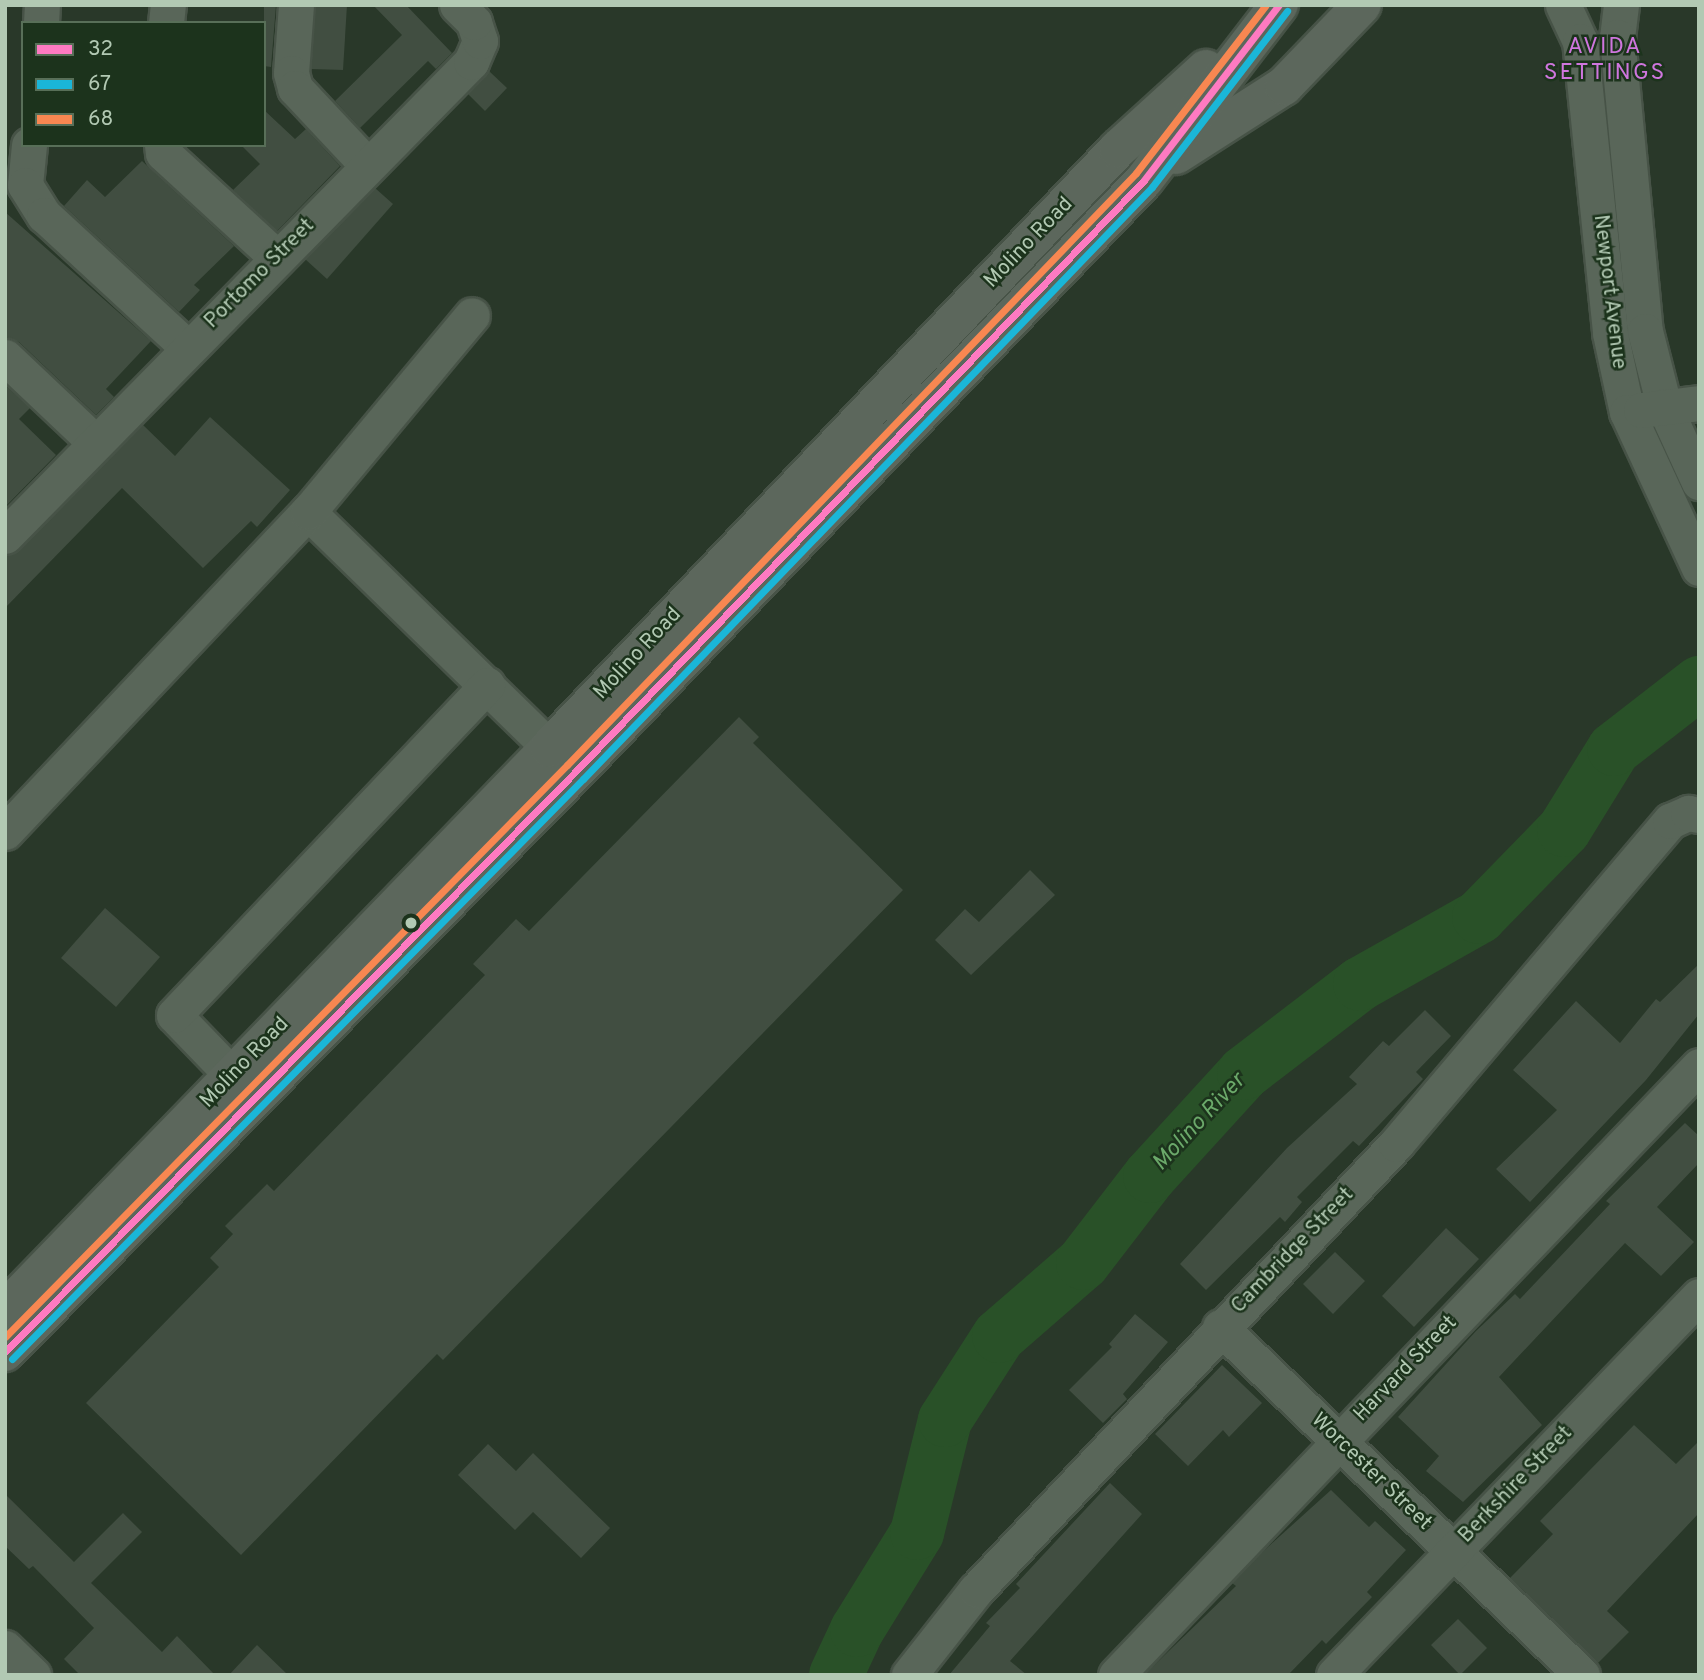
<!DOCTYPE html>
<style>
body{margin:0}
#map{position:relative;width:1704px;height:1680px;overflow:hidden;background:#293829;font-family:Overpass,sans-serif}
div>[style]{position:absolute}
.river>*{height:54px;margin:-27px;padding:0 27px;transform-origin:27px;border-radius:27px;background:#295128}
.building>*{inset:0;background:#414e41}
.roads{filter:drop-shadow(2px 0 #475347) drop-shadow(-2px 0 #475347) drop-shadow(0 2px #475347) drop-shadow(0 -2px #475347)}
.street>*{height:35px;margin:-17.5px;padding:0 17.5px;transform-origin:17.5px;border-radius:17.5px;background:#596659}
.primary>*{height:38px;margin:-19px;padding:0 19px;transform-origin:19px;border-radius:19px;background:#5c675c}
.bus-1>*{height:7px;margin:-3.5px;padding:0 3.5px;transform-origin:3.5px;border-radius:3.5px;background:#fe7ac1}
.bus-2>*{height:7px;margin:-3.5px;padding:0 3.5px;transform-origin:3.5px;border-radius:3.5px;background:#1ab6d8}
.bus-3>*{height:7px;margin:-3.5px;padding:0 3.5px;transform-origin:3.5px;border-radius:3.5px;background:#f88751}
.dots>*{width:19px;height:19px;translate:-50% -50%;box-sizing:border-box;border:4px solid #1c331c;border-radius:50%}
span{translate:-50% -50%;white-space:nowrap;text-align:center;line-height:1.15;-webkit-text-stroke:5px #1c331c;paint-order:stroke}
.street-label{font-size:21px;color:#b2c9b3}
.neighbourhood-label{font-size:23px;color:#cf76de;letter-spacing:2px}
.water-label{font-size:23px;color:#6ba96a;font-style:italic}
.frame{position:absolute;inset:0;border:7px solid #b2c9b3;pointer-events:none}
.legend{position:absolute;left:21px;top:21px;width:245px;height:126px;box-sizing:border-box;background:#1c331c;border:2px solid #586f58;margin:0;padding:9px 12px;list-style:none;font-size:21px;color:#b2c9b3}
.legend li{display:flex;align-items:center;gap:14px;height:35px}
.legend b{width:35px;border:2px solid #586f58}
</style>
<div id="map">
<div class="river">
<div style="left:836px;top:1675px;width:50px;rotate:-65deg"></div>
<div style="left:857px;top:1630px;width:114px;rotate:-58.3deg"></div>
<div style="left:917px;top:1533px;width:116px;rotate:-76.1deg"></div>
<div style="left:945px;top:1420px;width:100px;rotate:-57.3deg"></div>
<div style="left:999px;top:1336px;width:111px;rotate:-41deg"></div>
<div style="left:1083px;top:1263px;width:110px;rotate:-52.4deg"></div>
<div style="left:1150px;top:1176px;width:139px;rotate:-47.6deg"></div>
<div style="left:1244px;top:1073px;width:146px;rotate:-37.5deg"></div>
<div style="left:1360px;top:984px;width:137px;rotate:-29.4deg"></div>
<div style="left:1479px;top:917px;width:122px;rotate:-45.7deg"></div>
<div style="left:1564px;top:830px;width:95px;rotate:-58.3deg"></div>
<div style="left:1614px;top:749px;width:108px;rotate:-37.8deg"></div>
</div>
<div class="building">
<div style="clip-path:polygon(264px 5px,276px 5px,271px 67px,264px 66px)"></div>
<div style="clip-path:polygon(316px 5px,347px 5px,343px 70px,311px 69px)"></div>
<div style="clip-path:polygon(373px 5px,406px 5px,452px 53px,436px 69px,428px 61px,360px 128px,335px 101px,402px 35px)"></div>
<div style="clip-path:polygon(489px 71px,507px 88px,485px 111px,468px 94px)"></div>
<div style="clip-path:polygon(264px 110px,295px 139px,306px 129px,340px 166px,277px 231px,233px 190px,260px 164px,241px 145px,264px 145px)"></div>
<div style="clip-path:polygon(142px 161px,234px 246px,194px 285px,200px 290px,179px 312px,64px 206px,87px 180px,105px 197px)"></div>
<div style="clip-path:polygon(375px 188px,393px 204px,327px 279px,305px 259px)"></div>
<div style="clip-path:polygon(5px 212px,151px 341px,106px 389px,114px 397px,96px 415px,19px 342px,5px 337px)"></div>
<div style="clip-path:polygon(5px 385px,30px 408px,19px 419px,56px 455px,5px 507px)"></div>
<div style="clip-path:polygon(210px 417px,290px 490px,257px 527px,251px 521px,203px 568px,122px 488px,5px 608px,5px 556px,19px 550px,143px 425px,175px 456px)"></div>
<div style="clip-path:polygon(739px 717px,759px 737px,753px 743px,903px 890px,443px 1360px,437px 1354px,241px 1555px,86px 1403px,219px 1267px,210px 1258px,233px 1234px,225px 1226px,267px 1184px,274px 1191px,485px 975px,473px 964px,516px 919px,529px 931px)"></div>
<div style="clip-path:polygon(1030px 870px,1055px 895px,971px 975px,935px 940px,965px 909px,979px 922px)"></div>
<div style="clip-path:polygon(105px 908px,160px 957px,116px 1007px,61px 958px)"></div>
<div style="clip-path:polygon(1699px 964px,1699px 1014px,1646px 1080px,1530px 1202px,1496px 1169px,1557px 1110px,1513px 1070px,1576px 1001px,1620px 1043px,1656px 999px,1660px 1002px)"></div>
<div style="clip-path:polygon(1425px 1010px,1451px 1036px,1416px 1072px,1423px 1079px,1359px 1146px,1353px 1141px,1297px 1197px,1302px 1202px,1285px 1222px,1280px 1217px,1206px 1290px,1180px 1264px,1287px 1148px,1357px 1084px,1349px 1077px,1383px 1041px,1389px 1046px)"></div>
<div style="clip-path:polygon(1685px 1123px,1699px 1136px,1699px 1163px,1657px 1207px,1694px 1242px,1661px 1276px,1625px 1243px,1499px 1377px,1542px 1425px,1463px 1502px,1426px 1471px,1439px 1456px,1398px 1417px,1476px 1331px,1515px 1294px,1520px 1299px,1610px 1204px,1606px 1201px)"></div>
<div style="clip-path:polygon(1446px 1228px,1479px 1259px,1414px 1327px,1382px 1296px)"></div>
<div style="clip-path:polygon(1335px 1252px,1365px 1281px,1333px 1314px,1303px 1284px)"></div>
<div style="clip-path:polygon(1135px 1314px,1168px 1342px,1123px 1394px,1127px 1399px,1103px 1423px,1069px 1390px,1112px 1347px,1109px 1344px)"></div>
<div style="clip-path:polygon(1222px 1365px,1262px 1403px,1229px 1437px,1223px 1430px,1188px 1466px,1155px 1434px)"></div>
<div style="clip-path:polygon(1634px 1425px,1676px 1464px,1699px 1441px,1699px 1513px,1607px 1611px,1629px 1632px,1598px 1663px,1510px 1578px,1553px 1534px,1540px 1521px)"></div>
<div style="clip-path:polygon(488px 1444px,516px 1471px,533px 1453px,610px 1528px,581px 1558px,533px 1512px,515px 1530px,458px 1475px)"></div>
<div style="clip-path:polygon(1110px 1483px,1142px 1514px,1010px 1661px,1027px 1675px,949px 1675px,990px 1626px,986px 1623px,1020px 1588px,1016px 1584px)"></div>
<div style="clip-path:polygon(1331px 1490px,1369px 1527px,1375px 1521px,1406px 1550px,1367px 1592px,1372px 1597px,1326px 1644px,1322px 1640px,1288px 1675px,1144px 1675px,1236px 1586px,1232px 1583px,1259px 1555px)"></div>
<div style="clip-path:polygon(5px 1494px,74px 1562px,123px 1513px,142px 1532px,91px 1583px,162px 1652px,177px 1636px,215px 1675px,80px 1675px,64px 1659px,94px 1628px,33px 1566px,29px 1569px,5px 1546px)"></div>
<div style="clip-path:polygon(1458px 1619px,1487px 1648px,1460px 1675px,1431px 1645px)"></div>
<div style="clip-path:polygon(257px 1645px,288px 1675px,229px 1675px)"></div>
</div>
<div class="roads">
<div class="street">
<div style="left:296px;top:5px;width:68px;rotate:94.2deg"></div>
<div style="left:291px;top:73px;width:16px;rotate:75deg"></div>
<div style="left:295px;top:88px;width:105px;rotate:46.9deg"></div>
<div style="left:1563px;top:5px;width:40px;rotate:65deg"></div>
<div style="left:1580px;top:41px;width:294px;rotate:84.1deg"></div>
<div style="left:1610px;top:333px;width:81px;rotate:77.9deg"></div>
<div style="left:1627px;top:412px;width:172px;rotate:65.2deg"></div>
<div style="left:1621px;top:5px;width:32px;rotate:97deg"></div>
<div style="left:1617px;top:37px;width:295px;rotate:84.6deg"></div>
<div style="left:1645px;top:331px;width:77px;rotate:75.8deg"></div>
<div style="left:1664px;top:406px;width:84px;rotate:65.3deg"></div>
<div style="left:41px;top:23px;width:18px;rotate:-87deg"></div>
<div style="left:166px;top:23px;width:18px;rotate:-84deg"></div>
<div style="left:29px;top:145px;width:40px;rotate:95.7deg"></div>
<div style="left:25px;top:185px;width:36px;rotate:58deg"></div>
<div style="left:44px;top:215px;width:195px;rotate:42.7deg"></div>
<div style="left:162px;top:145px;width:8px;rotate:83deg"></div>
<div style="left:163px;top:153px;width:154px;rotate:42.6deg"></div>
<div style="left:5px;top:357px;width:125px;rotate:43.4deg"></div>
<div style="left:1641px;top:410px;width:58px;rotate:-6.9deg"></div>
<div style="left:308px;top:512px;width:366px;rotate:44.3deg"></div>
<div style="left:5px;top:536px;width:665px;rotate:-45.49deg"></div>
<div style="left:471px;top:62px;width:23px;rotate:-67deg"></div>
<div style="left:480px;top:41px;width:20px;rotate:-108deg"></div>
<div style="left:474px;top:22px;width:24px;rotate:-135deg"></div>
<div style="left:5px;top:832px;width:441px;rotate:-46.6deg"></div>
<div style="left:308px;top:512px;width:256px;rotate:-50.2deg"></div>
<div style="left:232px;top:1075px;width:83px;rotate:-134deg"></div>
<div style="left:174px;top:1015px;width:455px;rotate:-46.5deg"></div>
<div style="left:1220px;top:1327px;width:502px;rotate:43.87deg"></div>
<div style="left:5px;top:1648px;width:39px;rotate:44deg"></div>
<div style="left:909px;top:1675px;width:108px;rotate:-51.8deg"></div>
<div style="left:976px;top:1590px;width:613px;rotate:-46.72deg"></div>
<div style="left:1396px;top:1144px;width:424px;rotate:-49.7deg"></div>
<div style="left:1670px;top:821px;width:20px;rotate:-24deg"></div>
<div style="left:1688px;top:813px;width:11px;rotate:10deg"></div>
<div style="left:1116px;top:1675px;width:843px;rotate:-46.25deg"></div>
<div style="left:1334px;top:1675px;width:526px;rotate:-46.08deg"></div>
</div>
<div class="primary">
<div style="left:1176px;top:155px;width:128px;rotate:-32.6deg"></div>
<div style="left:1284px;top:86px;width:112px;rotate:-46.1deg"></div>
<div style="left:5px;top:1310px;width:782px;rotate:-45.93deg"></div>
<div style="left:549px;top:748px;width:826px;rotate:-46.47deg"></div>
<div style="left:1118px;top:149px;width:119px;rotate:-42.3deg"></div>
<div style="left:5px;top:1352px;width:813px;rotate:-45.5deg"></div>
<div style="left:575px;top:772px;width:821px;rotate:-46.13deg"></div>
<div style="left:1144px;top:180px;width:221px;rotate:-52.4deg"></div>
</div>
</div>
<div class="bus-1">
<div style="left:5px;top:1352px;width:813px;rotate:-45.5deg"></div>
<div style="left:575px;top:772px;width:821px;rotate:-46.13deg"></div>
<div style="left:1144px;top:180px;width:221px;rotate:-52.4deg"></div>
</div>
<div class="bus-2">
<div style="left:12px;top:1359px;width:814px;rotate:-45.45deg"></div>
<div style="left:583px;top:779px;width:821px;rotate:-46.13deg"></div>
<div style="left:1152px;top:187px;width:222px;rotate:-52.5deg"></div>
</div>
<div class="bus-3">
<div style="left:5px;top:1337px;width:802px;rotate:-45.51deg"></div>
<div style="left:567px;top:765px;width:821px;rotate:-46.13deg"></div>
<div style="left:1136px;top:173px;width:212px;rotate:-52.3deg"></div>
</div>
<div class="dots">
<div style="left:411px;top:923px;background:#b2c9b3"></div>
</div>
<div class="street-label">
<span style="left:1029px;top:243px;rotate:-46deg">Molino Road</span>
<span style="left:260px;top:274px;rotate:-45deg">Portomo Street</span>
<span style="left:1609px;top:292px;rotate:83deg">Newport Avenue</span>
<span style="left:638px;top:654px;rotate:-47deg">Molino Road</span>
<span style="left:245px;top:1063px;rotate:-46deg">Molino Road</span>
<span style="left:1293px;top:1251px;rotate:-46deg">Cambridge Street</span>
<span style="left:1406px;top:1369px;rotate:-46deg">Harvard Street</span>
<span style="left:1371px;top:1472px;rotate:44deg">Worcester Street</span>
<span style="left:1516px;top:1485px;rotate:-46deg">Berkshire Street</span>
</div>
<div class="neighbourhood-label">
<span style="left:1605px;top:61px">AVIDA<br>SETTINGS</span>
</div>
<div class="water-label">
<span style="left:1200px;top:1123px;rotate:-47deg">Molino River</span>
</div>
<div class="frame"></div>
<ul class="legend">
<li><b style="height:9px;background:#fe7ac1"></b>32</li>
<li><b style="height:9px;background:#1ab6d8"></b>67</li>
<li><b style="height:9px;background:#f88751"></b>68</li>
</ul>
</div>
